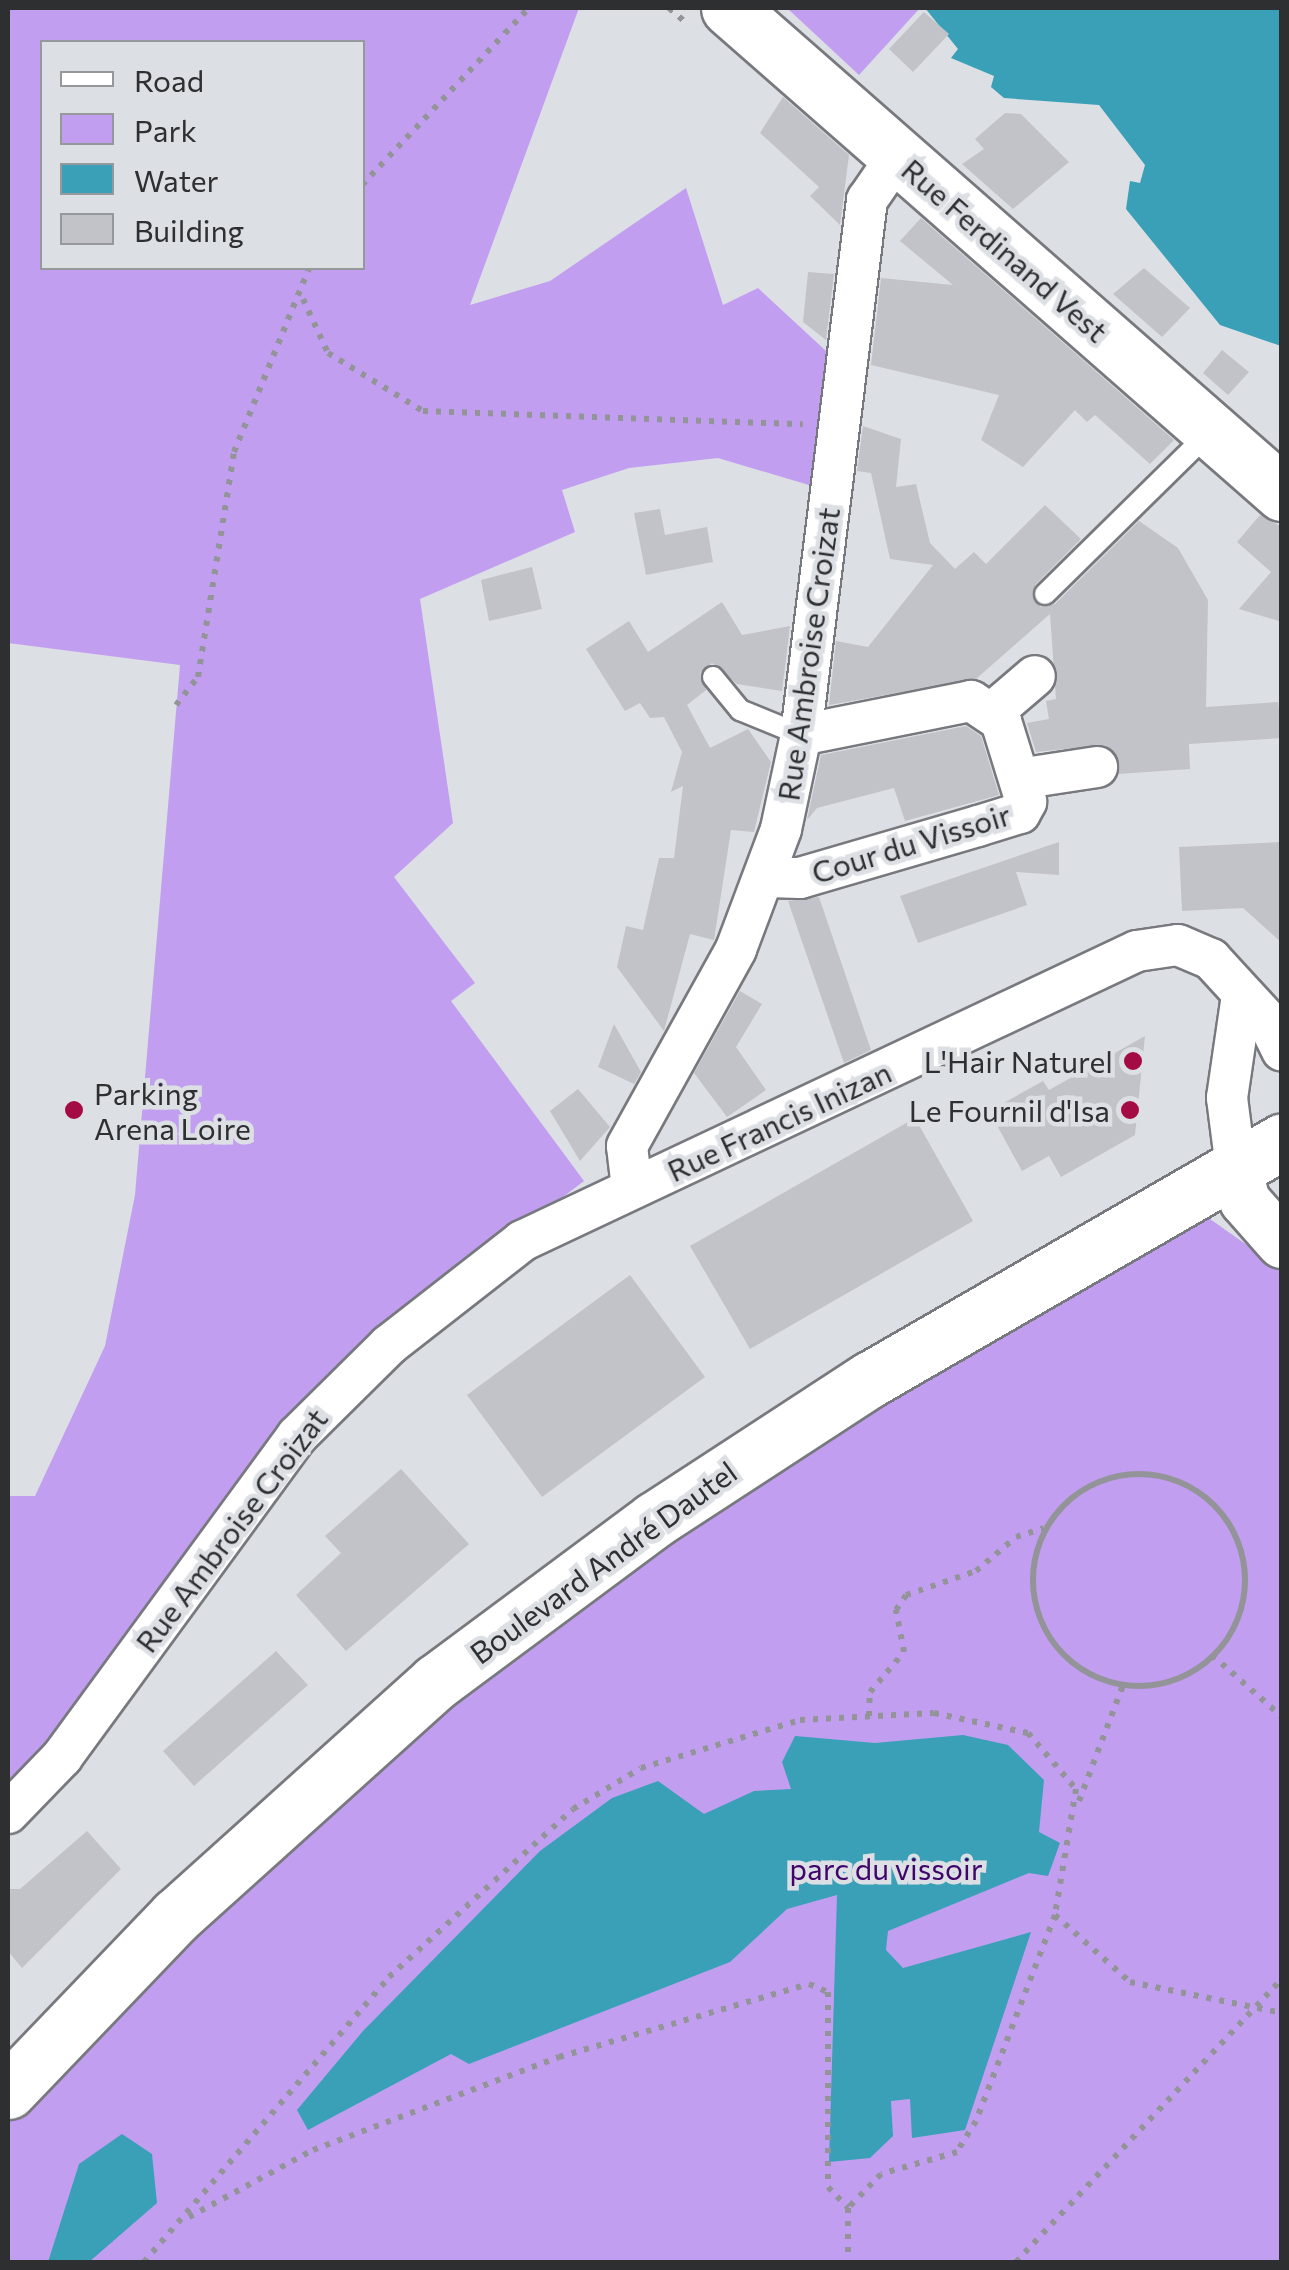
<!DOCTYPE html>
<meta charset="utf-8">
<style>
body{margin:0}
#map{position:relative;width:1289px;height:2270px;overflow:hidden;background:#dcdfe4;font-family:Commissioner,sans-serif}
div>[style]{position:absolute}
.green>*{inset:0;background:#c29ef1}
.water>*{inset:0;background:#39a0b8}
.building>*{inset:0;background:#c2c3c8}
.path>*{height:6px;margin-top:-3px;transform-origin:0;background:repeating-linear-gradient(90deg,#929498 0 5px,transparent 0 13px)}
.path>.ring{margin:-3px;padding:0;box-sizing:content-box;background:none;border:6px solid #929498;border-radius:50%}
.roads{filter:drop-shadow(2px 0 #77797e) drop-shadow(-2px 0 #77797e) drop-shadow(0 2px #77797e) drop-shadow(0 -2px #77797e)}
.service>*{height:20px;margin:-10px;padding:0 10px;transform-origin:10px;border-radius:10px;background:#fff}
.minor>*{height:40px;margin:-20px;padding:0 20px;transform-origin:20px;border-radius:20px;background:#fff}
.tertiary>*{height:50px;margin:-25px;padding:0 25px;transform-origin:25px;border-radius:25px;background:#fff}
.secondary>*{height:55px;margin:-27.5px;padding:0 27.5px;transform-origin:27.5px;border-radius:27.5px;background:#fff}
.dots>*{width:28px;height:28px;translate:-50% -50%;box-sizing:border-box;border:5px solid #dcdfe4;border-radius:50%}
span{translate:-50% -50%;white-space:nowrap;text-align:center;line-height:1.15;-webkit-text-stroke:9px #dcdfe4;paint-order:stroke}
.street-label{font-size:30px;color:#2e2f31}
.poi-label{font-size:30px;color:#2e2f31}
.right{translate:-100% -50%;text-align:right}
.left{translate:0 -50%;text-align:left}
.park-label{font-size:30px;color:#40056b}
.frame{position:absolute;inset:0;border:10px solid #2e2f31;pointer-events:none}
.legend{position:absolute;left:40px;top:40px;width:325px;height:230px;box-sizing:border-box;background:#dcdfe4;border:2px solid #96999c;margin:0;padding:12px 18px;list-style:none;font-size:30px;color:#2e2f31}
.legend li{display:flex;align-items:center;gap:20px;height:50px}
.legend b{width:50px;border:2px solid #96999c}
</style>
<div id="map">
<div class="green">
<div style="clip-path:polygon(evenodd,8px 8px,579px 8px,470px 305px,550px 281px,686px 188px,723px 305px,758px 288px,839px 363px,829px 491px,718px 458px,629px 468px,562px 490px,575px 532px,420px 599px,453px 823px,394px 877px,475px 983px,451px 1001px,584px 1181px,383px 1334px,8px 1807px,8px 1496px,35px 1496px,105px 1346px,135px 1195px,180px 665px,8px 643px,8px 8px,42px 42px,362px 42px,362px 268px,42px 268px,42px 42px)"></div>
<div style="clip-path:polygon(787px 8px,920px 8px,859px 75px)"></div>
<div style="clip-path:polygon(1210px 1219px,1281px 1269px,1281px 2262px,8px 2262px,8px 2122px,370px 1770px,641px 1556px,892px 1393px,1170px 1229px)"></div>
</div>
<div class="water">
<div style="clip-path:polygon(925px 8px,1281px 8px,1281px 346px,1220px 325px,1126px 209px,1130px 181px,1140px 183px,1145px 165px,1099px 105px,1004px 98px,991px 87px,994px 76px,951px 58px,958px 49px)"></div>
<div style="clip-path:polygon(963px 1735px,1008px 1745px,1044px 1780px,1039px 1832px,1060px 1843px,1048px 1876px,1029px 1873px,888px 1931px,886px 1950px,903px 1968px,1031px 1932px,965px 2130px,912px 2138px,910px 2099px,891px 2101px,893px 2136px,870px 2158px,829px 2162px,837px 1895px,787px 1909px,730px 1962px,469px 2064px,451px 2054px,308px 2130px,297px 2110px,363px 2031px,540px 1851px,612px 1798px,658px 1781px,704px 1814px,754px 1791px,791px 1789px,782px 1762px,795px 1736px,875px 1743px)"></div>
<div style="clip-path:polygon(122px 2134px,152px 2154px,157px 2203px,89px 2262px,48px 2262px,79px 2164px)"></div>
</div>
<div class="building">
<div style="clip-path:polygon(924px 12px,949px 34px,913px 72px,889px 49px)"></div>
<div style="clip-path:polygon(783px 97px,849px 155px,840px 225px,810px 196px,819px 187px,760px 133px)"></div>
<div style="clip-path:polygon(1005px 113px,1021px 114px,1069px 162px,1013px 209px,962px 164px,984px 149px,975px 139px)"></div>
<div style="clip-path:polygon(921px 218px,1174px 440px,1150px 464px,1095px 415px,1087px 422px,1075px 410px,1023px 467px,981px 440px,999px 395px,871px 365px,881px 278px,953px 285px,900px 241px)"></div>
<div style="clip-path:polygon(1144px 268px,1190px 308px,1162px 337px,1113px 294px)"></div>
<div style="clip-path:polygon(808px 272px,834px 274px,826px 340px,803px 322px)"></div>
<div style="clip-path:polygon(1222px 350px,1249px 372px,1228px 395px,1203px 373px)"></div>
<div style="clip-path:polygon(863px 426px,901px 439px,896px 487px,916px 484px,930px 543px,955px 569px,974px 552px,986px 564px,1045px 505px,1081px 539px,1035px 585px,1040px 607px,1055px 604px,1139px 521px,1178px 548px,1208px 600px,1206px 707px,1278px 702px,1282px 738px,1189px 744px,1190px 769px,1119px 774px,1105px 745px,1036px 752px,1027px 723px,1049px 719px,1046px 701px,1056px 699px,1050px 614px,976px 679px,829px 705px,836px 641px,868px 647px,933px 565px,890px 559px,871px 473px,857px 471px)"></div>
<div style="clip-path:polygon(660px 509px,665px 535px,707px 527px,713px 562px,646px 575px,634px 513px)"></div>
<div style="clip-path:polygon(1260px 515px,1282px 527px,1282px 622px,1239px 609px,1271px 572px,1237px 542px)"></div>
<div style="clip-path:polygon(532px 567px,542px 609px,489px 621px,481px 580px)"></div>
<div style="clip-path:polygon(722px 602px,742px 635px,790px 626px,782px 691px,737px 684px,712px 663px,700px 673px,706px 690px,687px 705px,710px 748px,748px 729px,771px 762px,754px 832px,731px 830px,714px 940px,690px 934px,664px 1031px,617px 967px,626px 926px,643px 930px,659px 858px,674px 858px,683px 786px,671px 792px,682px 752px,664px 717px,650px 718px,640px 703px,625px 711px,586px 649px,629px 621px,648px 652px)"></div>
<div style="clip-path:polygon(966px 726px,981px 736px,999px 795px,905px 821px,894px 788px,817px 808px,807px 820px,821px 755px)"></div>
<div style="clip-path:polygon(1059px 842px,1059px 875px,1016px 872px,1027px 905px,918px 943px,900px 896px)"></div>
<div style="clip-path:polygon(1282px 842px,1282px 943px,1243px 908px,1182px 911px,1179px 847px)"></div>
<div style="clip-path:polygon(819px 897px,871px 1050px,844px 1063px,788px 901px)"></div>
<div style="clip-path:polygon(740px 991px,762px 1004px,736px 1047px,766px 1090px,727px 1117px,694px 1073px)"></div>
<div style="clip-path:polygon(614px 1024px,641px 1072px,634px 1084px,598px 1067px)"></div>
<div style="clip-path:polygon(1145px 1036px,1135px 1135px,1061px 1177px,1049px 1156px,1022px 1171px,989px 1111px,1043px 1081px,1049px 1090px)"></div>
<div style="clip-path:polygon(578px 1089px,610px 1127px,580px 1161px,550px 1111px)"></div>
<div style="clip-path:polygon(915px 1118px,973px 1221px,750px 1349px,690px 1246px)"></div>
<div style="clip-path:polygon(630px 1275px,705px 1377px,542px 1497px,467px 1395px)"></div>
<div style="clip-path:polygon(401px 1469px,469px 1544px,346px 1651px,296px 1595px,341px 1553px,325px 1536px)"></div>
<div style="clip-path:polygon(276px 1651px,308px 1685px,194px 1786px,163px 1751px)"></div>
<div style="clip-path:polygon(87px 1831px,121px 1869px,22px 1968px,8px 1951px,8px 1889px,20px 1889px)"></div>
</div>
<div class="path">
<div style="left:669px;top:8px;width:23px;rotate:41deg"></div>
<div style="left:362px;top:185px;width:243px;rotate:-46.7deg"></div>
<div style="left:303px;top:299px;width:60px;rotate:65.2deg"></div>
<div style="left:328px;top:353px;width:111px;rotate:31.4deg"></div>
<div style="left:423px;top:411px;width:380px;rotate:2deg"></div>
<div style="left:176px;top:705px;width:36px;rotate:-52deg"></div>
<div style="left:198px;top:677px;width:228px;rotate:-80.9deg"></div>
<div style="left:234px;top:452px;width:199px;rotate:-67.8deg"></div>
<div class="ring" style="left:1033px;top:1474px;width:206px;height:206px"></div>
<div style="left:1212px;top:1655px;width:94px;rotate:41.5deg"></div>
<div style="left:869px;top:1716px;width:24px;rotate:-88deg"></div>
<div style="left:870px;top:1692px;width:52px;rotate:-49.6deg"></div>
<div style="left:904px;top:1652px;width:43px;rotate:-100.8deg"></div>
<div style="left:896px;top:1610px;width:18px;rotate:-56deg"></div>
<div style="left:906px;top:1595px;width:74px;rotate:-18.9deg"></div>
<div style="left:976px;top:1571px;width:52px;rotate:-40.4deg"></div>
<div style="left:1016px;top:1537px;width:29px;rotate:-18deg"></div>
<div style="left:1079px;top:1801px;width:124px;rotate:-69.2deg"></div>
<div style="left:1055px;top:1915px;width:101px;rotate:41.8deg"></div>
<div style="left:1130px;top:1982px;width:155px;rotate:11.5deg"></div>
<div style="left:189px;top:2217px;width:141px;rotate:-28.4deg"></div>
<div style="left:313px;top:2150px;width:263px;rotate:-20.7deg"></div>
<div style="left:559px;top:2057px;width:260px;rotate:-16.3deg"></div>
<div style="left:809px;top:1984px;width:21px;rotate:23deg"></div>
<div style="left:828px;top:1992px;width:195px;rotate:90deg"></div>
<div style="left:828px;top:2187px;width:29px;rotate:46deg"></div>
<div style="left:144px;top:2262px;width:376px;rotate:-49.3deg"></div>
<div style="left:389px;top:1977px;width:249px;rotate:-42.4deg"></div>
<div style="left:573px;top:1809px;width:79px;rotate:-31.1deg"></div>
<div style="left:641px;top:1768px;width:166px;rotate:-16.8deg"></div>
<div style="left:800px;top:1720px;width:134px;rotate:-3deg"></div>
<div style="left:934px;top:1713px;width:96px;rotate:12deg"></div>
<div style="left:1028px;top:1733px;width:74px;rotate:49.4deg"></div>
<div style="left:1076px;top:1789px;width:128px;rotate:99.5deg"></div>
<div style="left:1055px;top:1915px;width:221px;rotate:111deg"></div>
<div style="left:976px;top:2121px;width:36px;rotate:122deg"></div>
<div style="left:957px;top:2152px;width:79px;rotate:163.9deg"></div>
<div style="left:881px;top:2174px;width:47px;rotate:134.1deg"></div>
<div style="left:848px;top:2208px;width:54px;rotate:90deg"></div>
<div style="left:1016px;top:2262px;width:388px;rotate:-46.8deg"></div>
</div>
<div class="roads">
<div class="service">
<div style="left:1045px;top:594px;width:233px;rotate:-44.5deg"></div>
<div style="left:713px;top:677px;width:43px;rotate:50.7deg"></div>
<div style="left:740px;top:710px;width:66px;rotate:22.3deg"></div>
</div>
<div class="minor">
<div style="left:993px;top:712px;width:55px;rotate:-40.6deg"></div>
<div style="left:1025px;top:778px;width:73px;rotate:-8.7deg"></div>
<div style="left:768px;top:877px;width:32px;rotate:2deg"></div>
<div style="left:800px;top:878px;width:185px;rotate:-16.3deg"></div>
<div style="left:978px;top:826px;width:44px;rotate:-17.2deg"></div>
<div style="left:1020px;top:813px;width:13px;rotate:-61deg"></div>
<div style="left:1026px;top:802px;width:85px;rotate:-107.2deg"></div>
<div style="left:1001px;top:721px;width:36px;rotate:-146deg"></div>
<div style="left:971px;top:701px;width:173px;rotate:168.7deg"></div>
<div style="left:1236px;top:1168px;width:71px;rotate:-97.3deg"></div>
<div style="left:1227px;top:1098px;width:104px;rotate:-81.7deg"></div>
<div style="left:632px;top:1188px;width:42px;rotate:-96.8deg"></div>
<div style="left:627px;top:1146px;width:225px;rotate:-61deg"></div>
<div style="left:736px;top:949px;width:128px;rotate:-69.4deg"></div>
<div style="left:781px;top:829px;width:96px;rotate:-78deg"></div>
<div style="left:801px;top:735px;width:539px;rotate:-82.97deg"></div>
<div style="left:867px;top:200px;width:55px;rotate:-55.4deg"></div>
<div style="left:8px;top:1813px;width:78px;rotate:-46deg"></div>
<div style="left:62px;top:1757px;width:398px;rotate:-53.8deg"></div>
<div style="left:297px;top:1436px;width:129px;rotate:-44.7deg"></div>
<div style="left:389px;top:1345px;width:169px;rotate:-38deg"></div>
<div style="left:522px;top:1241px;width:680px;rotate:-25.25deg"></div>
<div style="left:1137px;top:951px;width:41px;rotate:-8.3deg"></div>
<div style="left:1178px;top:945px;width:36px;rotate:23deg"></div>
<div style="left:1211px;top:959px;width:83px;rotate:47.4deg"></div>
<div style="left:1267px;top:1020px;width:34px;rotate:64deg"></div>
</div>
<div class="tertiary">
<div style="left:1236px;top:1168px;width:34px;rotate:75deg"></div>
<div style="left:1245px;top:1201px;width:56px;rotate:48.6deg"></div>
</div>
<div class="secondary">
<div style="left:729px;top:8px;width:736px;rotate:41.25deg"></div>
<div style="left:8px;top:2091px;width:243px;rotate:-46.2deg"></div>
<div style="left:176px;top:1916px;width:350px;rotate:-42deg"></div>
<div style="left:436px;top:1682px;width:272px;rotate:-36.6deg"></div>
<div style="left:654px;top:1520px;width:257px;rotate:-33.1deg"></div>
<div style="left:869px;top:1380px;width:477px;rotate:-30deg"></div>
</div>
</div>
<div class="dots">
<div style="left:1133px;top:1061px;background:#a40b45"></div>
<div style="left:74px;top:1110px;background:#a40b45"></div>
<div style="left:1130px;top:1110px;background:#a40b45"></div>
</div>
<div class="street-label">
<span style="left:1005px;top:250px;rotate:41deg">Rue Ferdinand Vest</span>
<span style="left:808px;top:654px;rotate:-82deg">Rue Ambroise Croizat</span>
<span style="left:911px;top:843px;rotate:-17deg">Cour du Vissoir</span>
<span style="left:779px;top:1121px;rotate:-25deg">Rue Francis Inizan</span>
<span style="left:231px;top:1530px;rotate:-53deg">Rue Ambroise Croizat</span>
<span style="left:603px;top:1562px;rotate:-36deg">Boulevard André Dautel</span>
</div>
<div class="poi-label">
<span class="right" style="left:1113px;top:1061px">L'Hair Naturel</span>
<span class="left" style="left:94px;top:1110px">Parking<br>Arena Loire</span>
<span class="right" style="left:1110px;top:1110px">Le Fournil d'Isa</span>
</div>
<div class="park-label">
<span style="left:886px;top:1868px">parc du vissoir</span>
</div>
<div class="frame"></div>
<ul class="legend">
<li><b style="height:12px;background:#fff"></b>Road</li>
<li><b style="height:28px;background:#c29ef1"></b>Park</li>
<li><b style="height:28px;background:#39a0b8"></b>Water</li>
<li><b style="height:28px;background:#c2c3c8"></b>Building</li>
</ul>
</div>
